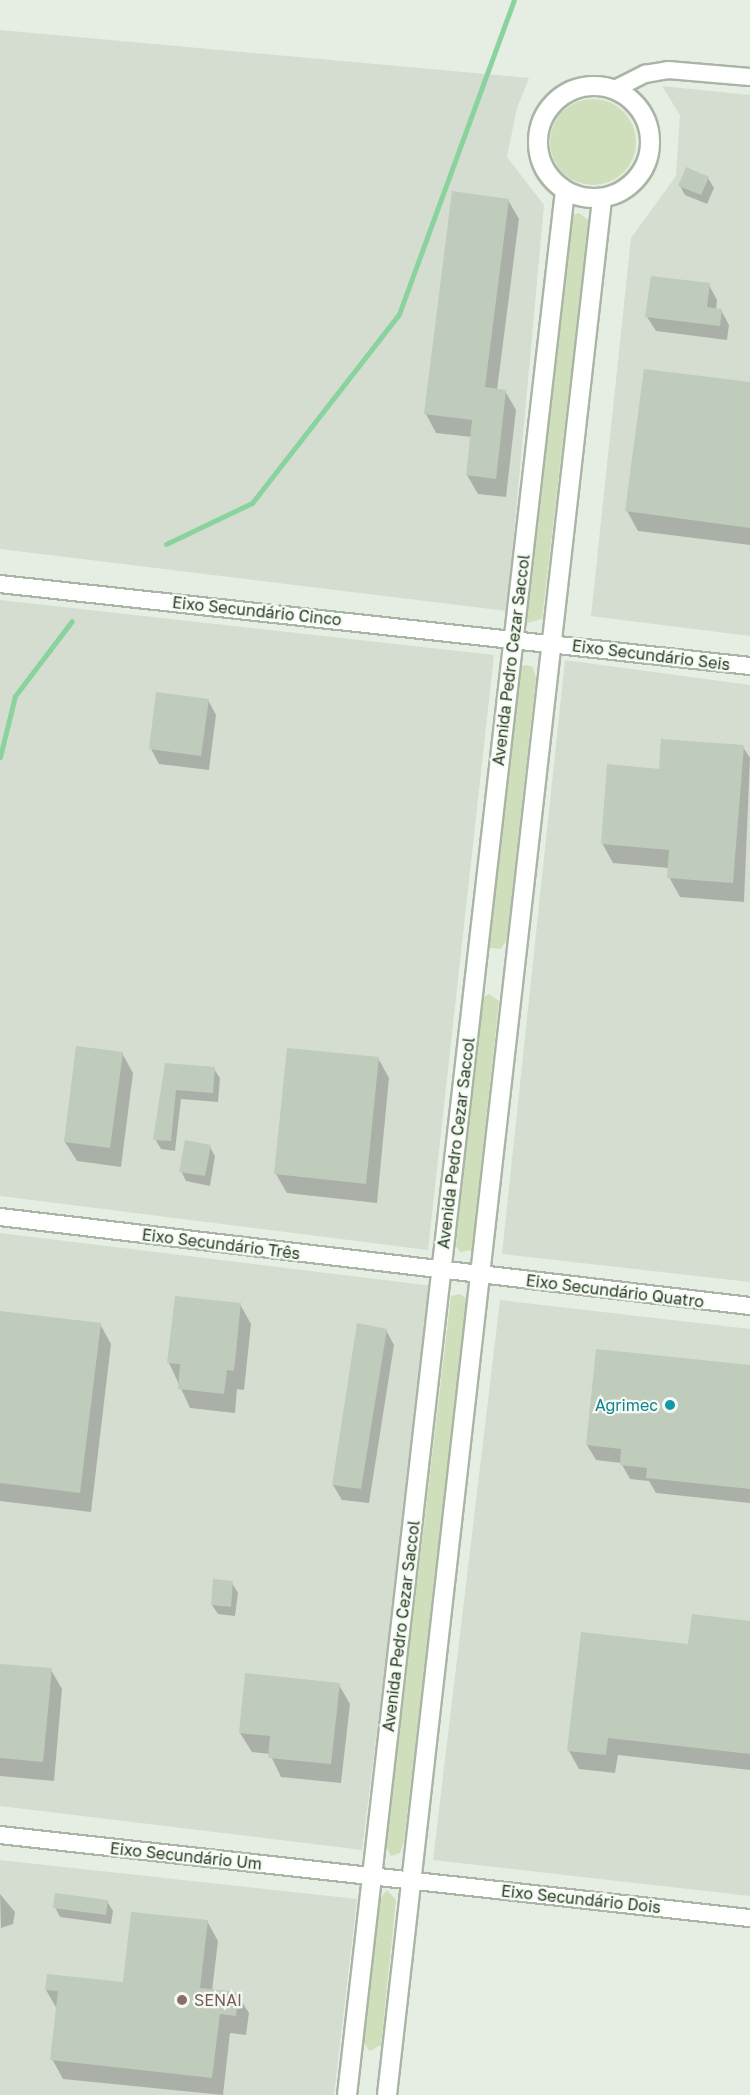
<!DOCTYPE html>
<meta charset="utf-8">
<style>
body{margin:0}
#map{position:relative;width:750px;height:2095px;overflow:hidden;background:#e6ede3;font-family:"Golos Text",sans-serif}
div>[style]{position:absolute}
.built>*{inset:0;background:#d5ddd1}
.green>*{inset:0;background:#d0dfbb}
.round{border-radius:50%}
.shadow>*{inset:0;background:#0003}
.stream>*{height:5px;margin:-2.5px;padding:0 2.5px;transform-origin:2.5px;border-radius:2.5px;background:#8ad39f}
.building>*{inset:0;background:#bfcbbb}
.roads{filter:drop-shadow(2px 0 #a9b5a5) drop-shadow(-2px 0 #a9b5a5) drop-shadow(0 2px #a9b5a5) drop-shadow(0 -2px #a9b5a5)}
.minor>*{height:16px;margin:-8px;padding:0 8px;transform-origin:8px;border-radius:8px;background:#fff}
.tertiary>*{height:18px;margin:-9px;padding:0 9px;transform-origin:9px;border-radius:9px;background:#fff}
.tertiary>.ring{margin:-9px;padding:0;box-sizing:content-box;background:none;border:18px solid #fff;border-radius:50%}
.dots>*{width:16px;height:16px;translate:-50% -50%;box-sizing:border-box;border:3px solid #f6f9f4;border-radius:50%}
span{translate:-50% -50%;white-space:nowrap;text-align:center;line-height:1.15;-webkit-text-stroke:4.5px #f6f9f4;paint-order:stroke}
.street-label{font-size:16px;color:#263f22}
.culture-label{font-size:16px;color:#0d838f}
.right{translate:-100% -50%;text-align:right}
.education-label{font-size:16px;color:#785e54}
.left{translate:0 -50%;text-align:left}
</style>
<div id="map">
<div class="built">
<div style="clip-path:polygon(0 30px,529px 78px,517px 108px,507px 157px,544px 205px,507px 611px,0 549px)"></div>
<div style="clip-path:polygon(662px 86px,750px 95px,750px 636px,591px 616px,631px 238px,676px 176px,680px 115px)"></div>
<div style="clip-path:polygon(0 600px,494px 655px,428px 1250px,0 1196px)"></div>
<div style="clip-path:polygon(565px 660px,750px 685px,750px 1282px,502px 1254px)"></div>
<div style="clip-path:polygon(0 1233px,433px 1286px,362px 1850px,0 1806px)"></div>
<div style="clip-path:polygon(500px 1300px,750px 1329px,750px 1896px,433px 1860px)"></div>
<div style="clip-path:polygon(0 1860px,357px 1899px,334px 2095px,0 2095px)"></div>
</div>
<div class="green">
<div class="round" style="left:550px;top:99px;width:86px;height:86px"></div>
<div style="clip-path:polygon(579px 213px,589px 221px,542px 619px,527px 623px,523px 615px,570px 216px)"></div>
<div style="clip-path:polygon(526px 665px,533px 667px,536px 678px,507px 939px,501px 949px,490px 948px,485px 941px,514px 668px)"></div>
<div style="clip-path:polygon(489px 994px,499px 1001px,472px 1250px,460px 1252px,456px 1246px,479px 1007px,481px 998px)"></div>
<div style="clip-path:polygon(460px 1294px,469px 1300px,404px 1841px,400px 1853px,391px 1856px,386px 1846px,451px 1296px)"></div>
<div style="clip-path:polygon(387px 1890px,396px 1900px,381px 2045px,370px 2051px,363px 2042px,379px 1900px)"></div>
</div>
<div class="shadow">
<div style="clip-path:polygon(708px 178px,714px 188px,707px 204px,685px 195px,680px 186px)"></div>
<div style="clip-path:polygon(508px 200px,519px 219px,497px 390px,505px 391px,516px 410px,506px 497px,478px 494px,467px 475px,472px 437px,436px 433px,426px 414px)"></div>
<div style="clip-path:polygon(709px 285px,717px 300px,716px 310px,721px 310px,729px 325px,727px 340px,656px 331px,647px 317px)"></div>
<div style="clip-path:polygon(750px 384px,750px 545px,638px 531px,627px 511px)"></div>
<div style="clip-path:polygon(208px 700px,216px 715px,209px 770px,159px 764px,151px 749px)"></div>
<div style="clip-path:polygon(743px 747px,750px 758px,744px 902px,680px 897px,669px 877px,669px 868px,613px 863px,602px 843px,660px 771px)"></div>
<div style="clip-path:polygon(122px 1053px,133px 1073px,121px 1167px,77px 1161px,65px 1142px)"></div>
<div style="clip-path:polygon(378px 1058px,389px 1078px,377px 1203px,287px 1193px,276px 1174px)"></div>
<div style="clip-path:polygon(214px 1069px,220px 1078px,218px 1102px,181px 1099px,175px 1151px,161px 1149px,155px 1139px,160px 1096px)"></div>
<div style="clip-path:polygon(210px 1147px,215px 1156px,210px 1186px,186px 1181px,181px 1171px)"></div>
<div style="clip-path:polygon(240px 1304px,251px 1324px,244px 1390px,237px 1389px,235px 1413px,190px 1408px,169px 1363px)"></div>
<div style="clip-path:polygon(0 1312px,100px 1324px,111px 1344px,91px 1512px,0 1501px)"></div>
<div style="clip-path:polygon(386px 1330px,394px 1345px,369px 1503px,342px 1500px,333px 1485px)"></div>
<div style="clip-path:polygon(750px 1367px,750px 1503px,656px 1493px,649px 1481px,630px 1479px,621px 1463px,596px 1460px,587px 1445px)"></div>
<div style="clip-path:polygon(232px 1583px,238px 1593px,235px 1616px,218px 1614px,212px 1605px)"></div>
<div style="clip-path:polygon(750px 1622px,750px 1770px,618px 1755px,615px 1773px,579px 1769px,569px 1751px)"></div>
<div style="clip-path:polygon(0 1665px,51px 1670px,62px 1689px,54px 1781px,0 1776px)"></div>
<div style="clip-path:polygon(339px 1685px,350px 1704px,341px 1783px,281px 1777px,270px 1754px,252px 1752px,240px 1733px)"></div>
<div style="clip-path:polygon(0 1894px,15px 1912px,13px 1924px,1px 1928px)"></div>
<div style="clip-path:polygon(107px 1901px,113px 1911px,111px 1924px,60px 1917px,55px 1907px)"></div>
<div style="clip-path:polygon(207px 1921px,218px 1941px,212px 1991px,237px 1994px,249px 2013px,246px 2035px,230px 2033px,223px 2095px,63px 2079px,52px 2059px,57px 2009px,46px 1990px,124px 1984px)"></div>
</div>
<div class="stream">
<div style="left:166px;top:544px;width:95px;rotate:-25.5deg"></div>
<div style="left:252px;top:503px;width:239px;rotate:-52.1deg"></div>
<div style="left:399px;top:314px;width:334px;rotate:-69.9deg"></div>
<div style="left:0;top:757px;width:63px;rotate:-76.2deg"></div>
<div style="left:15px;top:696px;width:94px;rotate:-52.8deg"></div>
</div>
<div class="building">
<div style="clip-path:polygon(686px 167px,709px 177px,701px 195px,678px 186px)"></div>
<div style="clip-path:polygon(452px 191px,509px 199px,485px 387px,506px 390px,496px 479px,466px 475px,472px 420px,424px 414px)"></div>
<div style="clip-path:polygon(651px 276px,710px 283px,707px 307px,722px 309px,720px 326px,645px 317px)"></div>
<div style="clip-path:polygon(644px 369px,750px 382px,750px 528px,625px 511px)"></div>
<div style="clip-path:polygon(156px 692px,209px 699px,201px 756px,149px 749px)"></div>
<div style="clip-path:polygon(661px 739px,744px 745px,733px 883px,667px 878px,669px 850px,601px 844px,607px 764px,659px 769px)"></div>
<div style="clip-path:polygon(76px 1046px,123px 1052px,110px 1148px,64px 1142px)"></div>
<div style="clip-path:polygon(287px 1048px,379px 1057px,366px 1184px,274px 1174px)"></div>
<div style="clip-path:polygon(165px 1063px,215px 1067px,213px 1093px,176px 1090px,171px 1141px,153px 1140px)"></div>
<div style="clip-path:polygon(185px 1140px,211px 1145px,205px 1176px,179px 1172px)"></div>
<div style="clip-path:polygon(175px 1296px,241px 1303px,234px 1371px,227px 1370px,224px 1394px,178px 1389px,180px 1364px,167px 1363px)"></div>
<div style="clip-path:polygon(0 1311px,101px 1323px,80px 1493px,0 1483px)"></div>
<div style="clip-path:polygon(357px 1323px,387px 1329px,361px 1489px,332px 1485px)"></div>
<div style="clip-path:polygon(596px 1349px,750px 1365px,750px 1489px,646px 1478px,647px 1468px,620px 1465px,621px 1449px,586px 1445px)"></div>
<div style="clip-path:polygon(213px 1579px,233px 1581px,231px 1607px,211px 1605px)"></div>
<div style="clip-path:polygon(692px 1614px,750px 1621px,750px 1754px,608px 1738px,606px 1755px,567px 1751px,581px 1632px,688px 1644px)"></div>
<div style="clip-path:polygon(0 1664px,52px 1668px,43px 1762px,0 1758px)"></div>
<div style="clip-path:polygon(245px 1673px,340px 1683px,331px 1764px,268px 1758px,270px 1736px,239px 1733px)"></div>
<div style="clip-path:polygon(55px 1893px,108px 1900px,106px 1915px,53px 1908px)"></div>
<div style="clip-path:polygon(131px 1912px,208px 1920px,200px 1988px,238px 1992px,236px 2016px,220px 2014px,212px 2078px,50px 2060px,58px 1991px,45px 1990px,47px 1974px,123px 1982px)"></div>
</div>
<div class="roads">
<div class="minor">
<div style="left:615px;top:89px;width:34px;rotate:-27deg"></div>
<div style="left:645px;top:74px;width:23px;rotate:-10deg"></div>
<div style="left:668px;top:70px;width:82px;rotate:4.9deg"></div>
<div style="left:0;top:584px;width:754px;rotate:6.24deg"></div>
<div style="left:0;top:1217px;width:755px;rotate:6.77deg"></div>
<div style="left:0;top:1835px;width:755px;rotate:6.32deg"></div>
</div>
<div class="tertiary">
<div class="ring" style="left:538px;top:86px;width:94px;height:94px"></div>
<div style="left:347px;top:2095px;width:1916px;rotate:-83.47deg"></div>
<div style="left:387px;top:2095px;width:1909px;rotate:-83.53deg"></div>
</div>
</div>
<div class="dots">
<div style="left:670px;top:1405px;background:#0f9aa8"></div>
<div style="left:182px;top:2000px;background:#8d6e63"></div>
</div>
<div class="street-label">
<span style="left:257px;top:611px;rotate:6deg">Eixo Secundário Cinco</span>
<span style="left:651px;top:655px;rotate:7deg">Eixo Secundário Seis</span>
<span style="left:511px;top:660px;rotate:-83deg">Avenida Pedro Cezar Saccol</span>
<span style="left:456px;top:1143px;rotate:-83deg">Avenida Pedro Cezar Saccol</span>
<span style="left:221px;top:1244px;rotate:7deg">Eixo Secundário Três</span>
<span style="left:615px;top:1291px;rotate:7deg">Eixo Secundário Quatro</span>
<span style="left:401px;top:1626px;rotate:-83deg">Avenida Pedro Cezar Saccol</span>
<span style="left:186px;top:1856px;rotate:6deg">Eixo Secundário Um</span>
<span style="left:581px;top:1899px;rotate:6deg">Eixo Secundário Dois</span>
</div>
<div class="culture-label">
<span class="right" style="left:658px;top:1405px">Agrimec</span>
</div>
<div class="education-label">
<span class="left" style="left:194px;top:2000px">SENAI</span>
</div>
</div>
